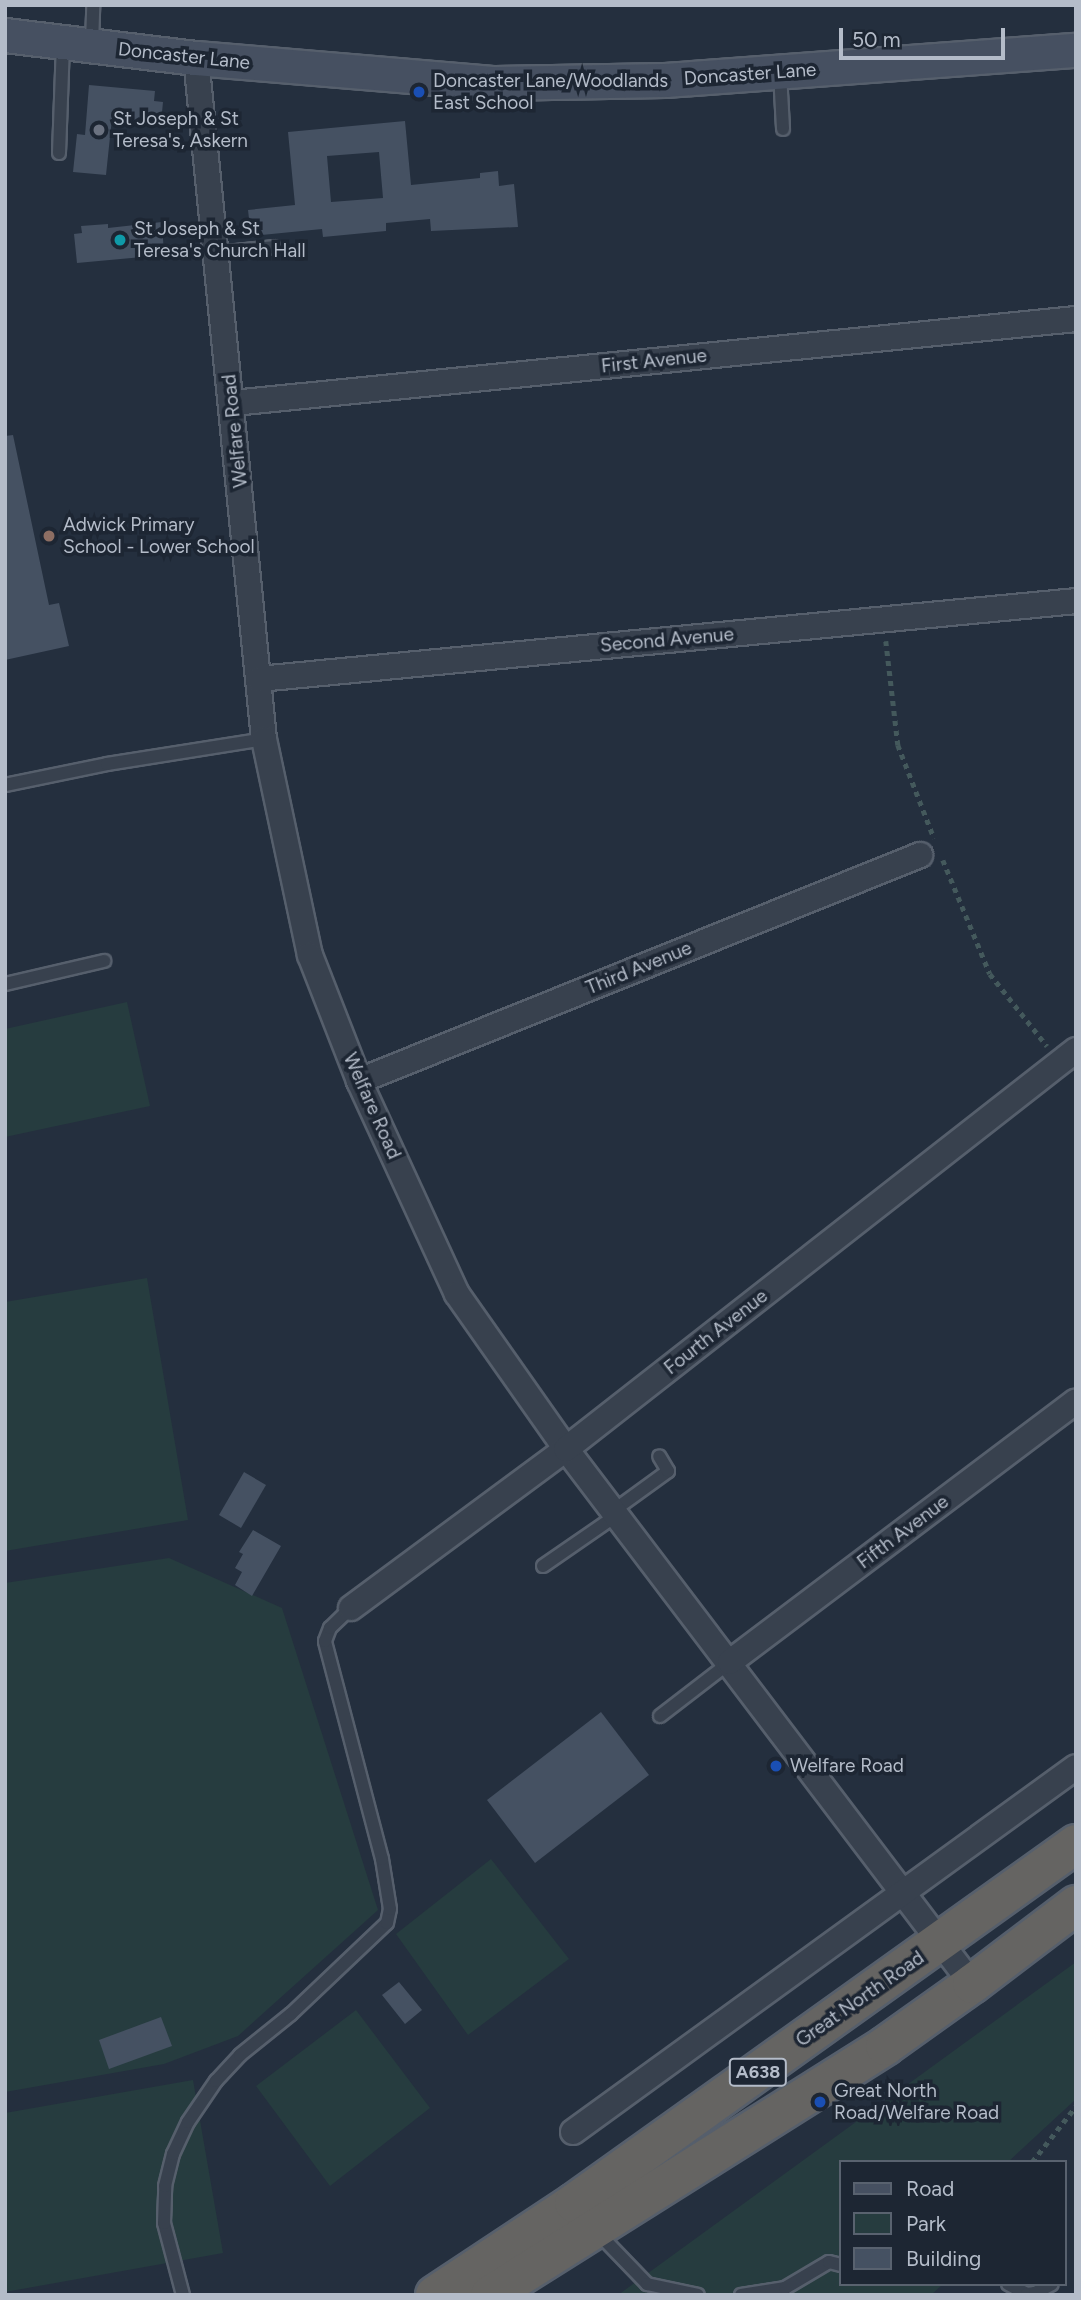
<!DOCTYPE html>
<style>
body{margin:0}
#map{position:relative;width:1081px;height:2300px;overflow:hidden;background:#242f3e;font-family:Figtree,sans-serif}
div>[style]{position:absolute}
.green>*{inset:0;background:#263c3f}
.building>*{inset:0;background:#455162}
.path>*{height:4.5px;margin-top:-2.25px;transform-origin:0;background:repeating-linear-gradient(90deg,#44595c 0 5px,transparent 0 10px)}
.roads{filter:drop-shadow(2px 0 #565f6c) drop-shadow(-2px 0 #565f6c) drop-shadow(0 2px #565f6c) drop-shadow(0 -2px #565f6c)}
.service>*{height:12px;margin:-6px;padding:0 6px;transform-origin:6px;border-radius:6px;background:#38414e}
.minor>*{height:24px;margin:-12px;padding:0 12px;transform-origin:12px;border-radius:12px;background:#38414e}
.secondary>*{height:33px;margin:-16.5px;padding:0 16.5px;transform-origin:16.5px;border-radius:16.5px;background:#465061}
.trunk>*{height:38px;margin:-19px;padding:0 19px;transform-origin:19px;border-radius:19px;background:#656462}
.dots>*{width:19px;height:19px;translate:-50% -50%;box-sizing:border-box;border:4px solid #1d2633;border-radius:50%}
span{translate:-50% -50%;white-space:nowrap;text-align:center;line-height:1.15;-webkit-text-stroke:7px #1d2633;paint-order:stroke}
.shield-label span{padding:2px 5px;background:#1d2633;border:2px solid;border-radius:5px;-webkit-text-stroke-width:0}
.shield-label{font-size:18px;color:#b4bcc9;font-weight:700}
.street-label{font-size:19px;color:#b4bcc9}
.poi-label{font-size:19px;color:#b4bcc9}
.left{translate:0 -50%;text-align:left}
.frame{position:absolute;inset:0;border:7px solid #b4bcc9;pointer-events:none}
.legend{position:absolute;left:839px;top:2160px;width:228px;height:126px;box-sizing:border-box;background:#1d2633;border:2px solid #59626f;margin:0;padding:9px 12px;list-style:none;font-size:21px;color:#b4bcc9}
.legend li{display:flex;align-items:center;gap:14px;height:35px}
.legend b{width:35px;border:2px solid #59626f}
.scale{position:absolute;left:839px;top:28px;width:166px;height:32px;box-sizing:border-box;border:4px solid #b4bcc9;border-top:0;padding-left:9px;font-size:21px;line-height:24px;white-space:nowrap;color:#b4bcc9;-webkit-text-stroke:5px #1d2633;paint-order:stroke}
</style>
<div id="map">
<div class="green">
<div style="clip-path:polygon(127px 1002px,150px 1106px,5px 1137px,5px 1029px)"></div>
<div style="clip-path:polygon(147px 1278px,188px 1520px,5px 1551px,5px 1302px)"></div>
<div style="clip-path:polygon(169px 1558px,282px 1608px,378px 1910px,238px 2036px,164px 2064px,5px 2092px,5px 1583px)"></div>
<div style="clip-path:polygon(491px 1859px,569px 1959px,468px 2035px,396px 1934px)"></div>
<div style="clip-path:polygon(1076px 1962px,1076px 2099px,1008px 2162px,841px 2162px,841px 2284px,943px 2284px,931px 2295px,618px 2295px)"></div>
<div style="clip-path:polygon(356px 2010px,430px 2108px,330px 2186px,256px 2086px)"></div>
<div style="clip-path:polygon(193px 2080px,223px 2253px,5px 2292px,5px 2113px)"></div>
</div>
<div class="building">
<div style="clip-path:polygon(89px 85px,155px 91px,154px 101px,163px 102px,161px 123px,112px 118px,106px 175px,73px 172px,77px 134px,85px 135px)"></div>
<div style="clip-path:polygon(evenodd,405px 121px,411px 185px,480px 178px,480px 173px,498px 171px,499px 186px,514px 184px,518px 227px,431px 231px,430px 219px,386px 223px,386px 231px,323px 237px,322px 229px,251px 236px,248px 210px,295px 205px,288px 132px,405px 121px,379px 152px,383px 198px,331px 202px,327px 156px,379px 152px)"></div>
<div style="clip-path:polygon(162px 222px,164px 255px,77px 263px,74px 234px,82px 233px,81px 226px,108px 224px,108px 228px)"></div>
<div style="clip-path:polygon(13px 435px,49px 605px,59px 603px,69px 646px,5px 660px,5px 436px)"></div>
<div style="clip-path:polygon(244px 1472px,266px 1485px,241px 1528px,219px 1515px)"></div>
<div style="clip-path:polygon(253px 1530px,281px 1546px,252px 1596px,235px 1585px,242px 1572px,235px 1568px,243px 1554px,239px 1552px)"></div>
<div style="clip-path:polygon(601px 1712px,649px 1775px,535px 1863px,487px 1800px)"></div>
<div style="clip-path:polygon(399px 1982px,422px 2010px,405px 2024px,382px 1995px)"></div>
<div style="clip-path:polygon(161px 2017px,172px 2046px,109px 2069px,99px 2040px)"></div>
</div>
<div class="path">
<div style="left:886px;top:641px;width:105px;rotate:83.4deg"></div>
<div style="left:898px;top:745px;width:100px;rotate:68.8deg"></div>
<div style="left:943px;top:860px;width:123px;rotate:67.6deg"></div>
<div style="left:990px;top:974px;width:92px;rotate:51.6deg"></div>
<div style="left:1032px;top:2162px;width:71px;rotate:-51.8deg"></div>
</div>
<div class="roads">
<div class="service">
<div style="left:92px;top:43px;width:38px;rotate:-88deg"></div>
<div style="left:780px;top:73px;width:56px;rotate:86.9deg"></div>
<div style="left:59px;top:153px;width:111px;rotate:-87.9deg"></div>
<div style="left:215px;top:253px;width:59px;rotate:-5.8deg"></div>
<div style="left:5px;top:785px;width:104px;rotate:-11.6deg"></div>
<div style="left:107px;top:764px;width:159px;rotate:-9deg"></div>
<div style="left:5px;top:984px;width:102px;rotate:-13.1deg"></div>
<div style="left:613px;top:1511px;width:68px;rotate:-36deg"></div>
<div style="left:668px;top:1471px;width:17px;rotate:-121deg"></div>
<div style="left:543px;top:1566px;width:90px;rotate:-34.6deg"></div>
<div style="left:660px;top:1716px;width:88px;rotate:-37.6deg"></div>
<div style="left:598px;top:2233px;width:71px;rotate:46.1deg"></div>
<div style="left:647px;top:2284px;width:52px;rotate:12.2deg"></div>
<div style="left:1008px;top:2284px;width:21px;rotate:28deg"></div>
<div style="left:1027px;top:2294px;width:8px;rotate:-7deg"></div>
<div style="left:1035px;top:2293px;width:19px;rotate:-28deg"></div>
<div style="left:183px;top:2295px;width:74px;rotate:-104.8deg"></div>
<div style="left:164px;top:2223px;width:37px;rotate:-88deg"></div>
<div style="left:165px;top:2186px;width:33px;rotate:-76deg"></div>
<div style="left:173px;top:2154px;width:35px;rotate:-65deg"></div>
<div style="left:188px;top:2122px;width:50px;rotate:-55.7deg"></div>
<div style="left:216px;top:2081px;width:35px;rotate:-47deg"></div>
<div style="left:240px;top:2055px;width:65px;rotate:-38.8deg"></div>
<div style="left:291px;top:2014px;width:132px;rotate:-43.5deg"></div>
<div style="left:387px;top:1923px;width:14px;rotate:-78deg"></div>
<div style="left:390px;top:1909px;width:51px;rotate:-99.1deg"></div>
<div style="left:382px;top:1859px;width:225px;rotate:-104.7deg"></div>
<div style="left:325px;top:1641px;width:14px;rotate:-69deg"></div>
<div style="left:330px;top:1628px;width:29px;rotate:-44deg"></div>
<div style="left:741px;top:2295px;width:45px;rotate:-9deg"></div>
<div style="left:785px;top:2288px;width:51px;rotate:-30.6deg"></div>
<div style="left:829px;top:2262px;width:12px;rotate:14deg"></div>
</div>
<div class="minor">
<div style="left:196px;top:58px;width:684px;rotate:84.3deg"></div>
<div style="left:264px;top:739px;width:221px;rotate:78deg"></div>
<div style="left:310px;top:955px;width:135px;rotate:68.7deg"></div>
<div style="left:359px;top:1081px;width:234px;rotate:65.3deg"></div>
<div style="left:457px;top:1294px;width:189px;rotate:54.9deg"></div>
<div style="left:566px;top:1449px;width:672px;rotate:52.81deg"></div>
<div style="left:233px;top:403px;width:847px;rotate:-5.69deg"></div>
<div style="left:259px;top:679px;width:821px;rotate:-5.45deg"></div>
<div style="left:359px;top:1081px;width:605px;rotate:-21.94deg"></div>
<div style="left:351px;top:1608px;width:267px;rotate:-36.5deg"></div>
<div style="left:566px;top:1449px;width:648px;rotate:-38.04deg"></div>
<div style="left:730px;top:1662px;width:433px;rotate:-37deg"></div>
<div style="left:573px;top:2132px;width:621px;rotate:-35.97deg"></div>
</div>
<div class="secondary">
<div style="left:5px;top:35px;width:192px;rotate:6.9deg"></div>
<div style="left:196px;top:58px;width:300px;rotate:4.8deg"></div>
<div style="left:495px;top:83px;width:170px;rotate:-1deg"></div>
<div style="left:665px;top:80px;width:412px;rotate:-4.2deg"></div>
</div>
<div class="trunk">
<div style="left:435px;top:2295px;width:167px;rotate:-33.5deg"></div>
<div style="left:574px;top:2203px;width:617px;rotate:-35.57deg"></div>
<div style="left:490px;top:2295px;width:467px;rotate:-32.2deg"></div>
<div style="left:885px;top:2046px;width:107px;rotate:-35.5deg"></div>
<div style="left:972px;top:1984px;width:131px;rotate:-37.2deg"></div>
</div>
</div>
<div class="dots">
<div style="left:419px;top:92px;background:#1a4fb4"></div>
<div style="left:99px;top:130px;background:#6b7280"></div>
<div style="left:120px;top:240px;background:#0f9aa8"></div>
<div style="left:49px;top:536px;background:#8d6e63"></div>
<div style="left:776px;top:1766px;background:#1a4fb4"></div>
<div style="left:820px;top:2102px;background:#1a4fb4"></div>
</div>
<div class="shield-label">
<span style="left:758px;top:2072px">A638</span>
</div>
<div class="street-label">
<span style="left:184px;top:56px;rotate:6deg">Doncaster Lane</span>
<span style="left:750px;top:74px;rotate:-4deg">Doncaster Lane</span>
<span style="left:654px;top:361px;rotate:-6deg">First Avenue</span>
<span style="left:235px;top:431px;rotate:-96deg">Welfare Road</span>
<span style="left:667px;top:640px;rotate:-5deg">Second Avenue</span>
<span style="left:639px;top:968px;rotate:-22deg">Third Avenue</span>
<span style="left:372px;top:1106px;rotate:66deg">Welfare Road</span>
<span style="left:716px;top:1332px;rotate:-38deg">Fourth Avenue</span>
<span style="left:903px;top:1532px;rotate:-37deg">Fifth Avenue</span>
<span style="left:860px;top:1999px;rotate:-35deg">Great North Road</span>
</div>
<div class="poi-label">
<span class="left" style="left:433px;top:92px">Doncaster Lane/Woodlands<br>East School</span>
<span class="left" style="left:113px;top:130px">St Joseph &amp; St<br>Teresa's, Askern</span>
<span class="left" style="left:134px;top:240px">St Joseph &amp; St<br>Teresa's Church Hall</span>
<span class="left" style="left:63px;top:536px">Adwick Primary<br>School - Lower School</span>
<span class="left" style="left:790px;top:1766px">Welfare Road</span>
<span class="left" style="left:834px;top:2102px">Great North<br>Road/Welfare Road</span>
</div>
<div class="frame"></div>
<ul class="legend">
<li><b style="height:9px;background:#465061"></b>Road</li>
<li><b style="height:19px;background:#263c3f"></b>Park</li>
<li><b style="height:19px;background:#455162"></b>Building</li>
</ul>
<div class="scale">50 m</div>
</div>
